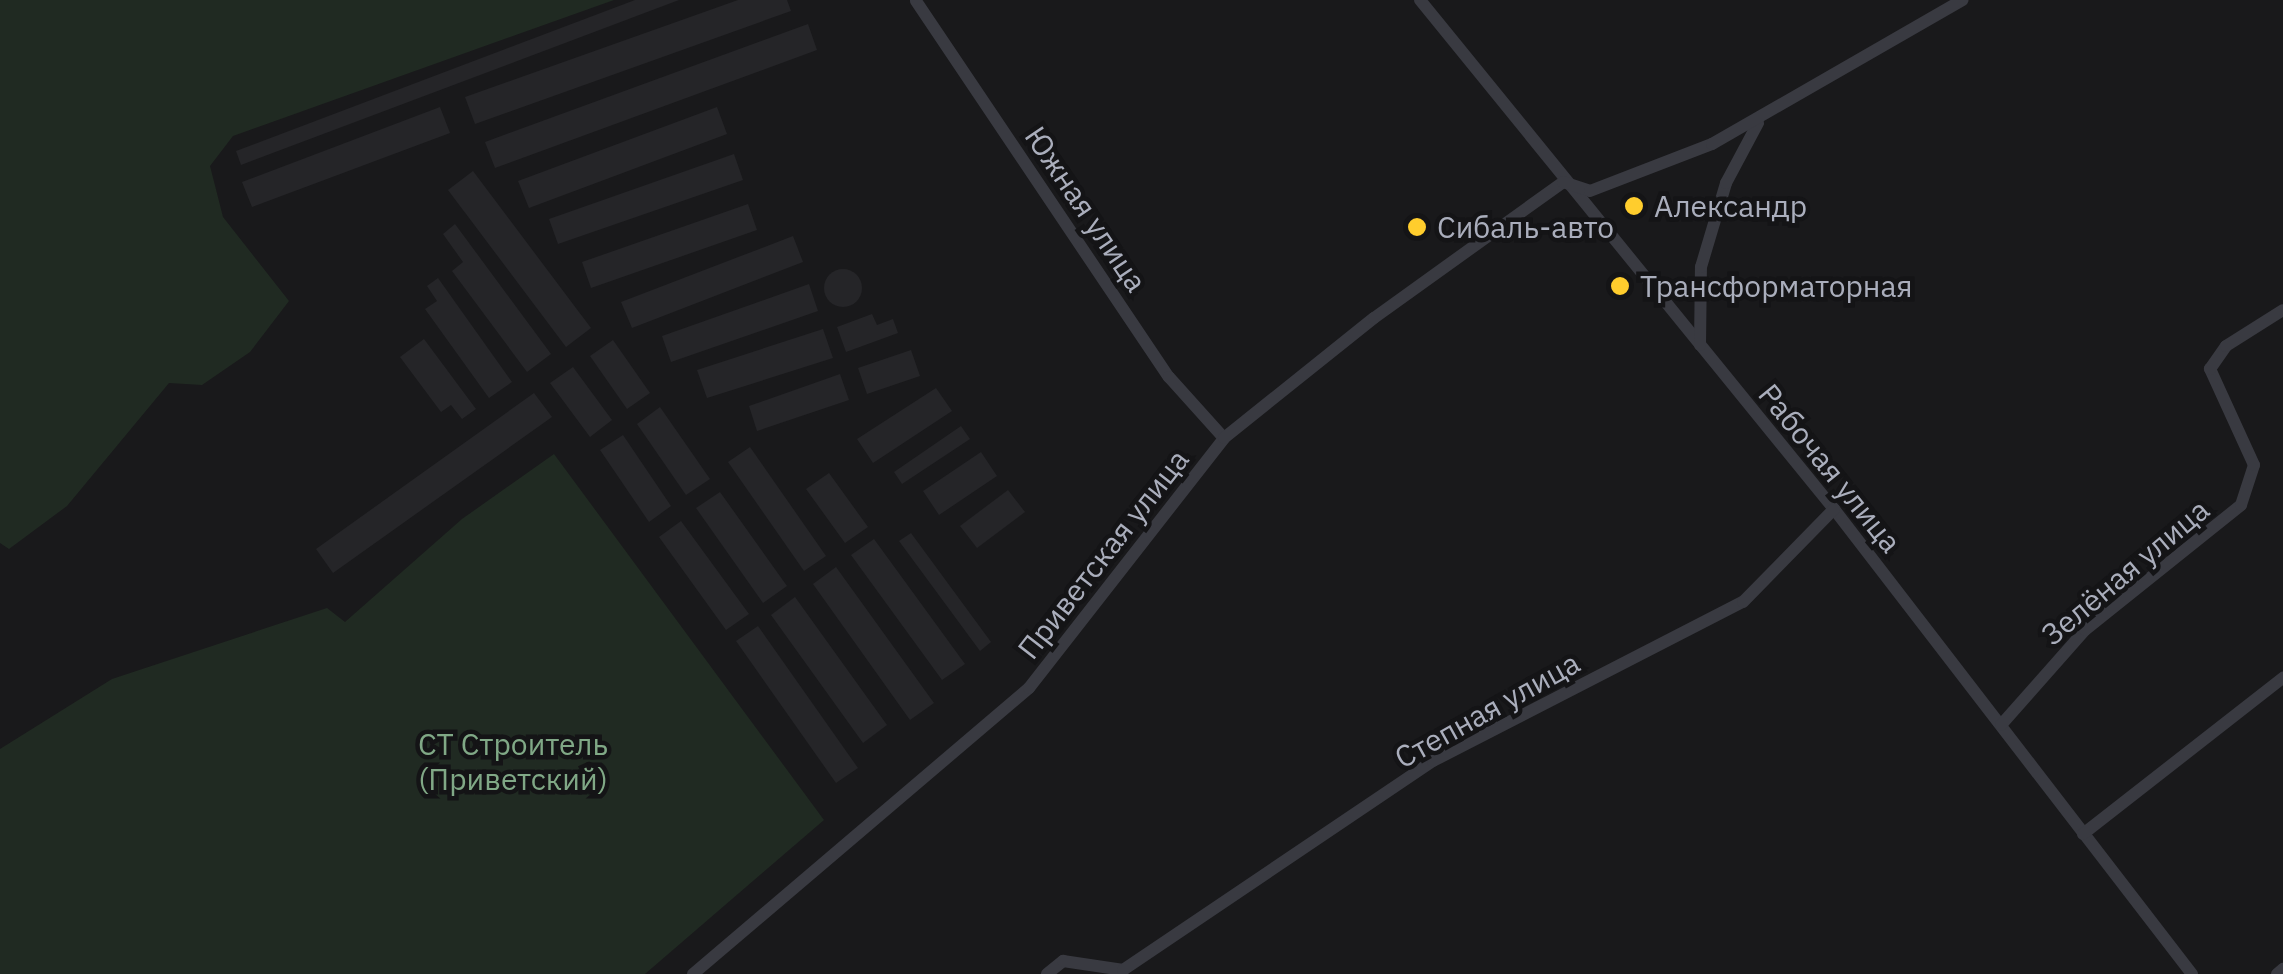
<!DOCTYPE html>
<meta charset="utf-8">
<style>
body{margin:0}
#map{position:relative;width:2283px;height:974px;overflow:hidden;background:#19191b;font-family:"IBM Plex Sans",sans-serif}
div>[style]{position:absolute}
.built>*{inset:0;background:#252528}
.round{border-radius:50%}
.green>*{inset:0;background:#202a22}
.street>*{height:12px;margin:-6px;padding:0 6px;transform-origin:6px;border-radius:6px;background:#393a41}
.dots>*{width:28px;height:28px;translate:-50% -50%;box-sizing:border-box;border:5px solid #141416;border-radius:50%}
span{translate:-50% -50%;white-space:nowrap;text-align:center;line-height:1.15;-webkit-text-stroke:9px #141416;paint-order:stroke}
.poi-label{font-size:30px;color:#aaaebc}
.left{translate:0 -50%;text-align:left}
.street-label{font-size:30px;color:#aaaebc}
.park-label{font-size:30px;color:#80a886}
</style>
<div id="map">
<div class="built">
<div style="clip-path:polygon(635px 0,679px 0,241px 165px,236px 151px)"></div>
<div style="clip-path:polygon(738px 0,787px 0,791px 11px,475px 124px,465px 97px)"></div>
<div style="clip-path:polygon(808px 24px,817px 50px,495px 168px,485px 142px)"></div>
<div style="clip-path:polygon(440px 107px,450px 133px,252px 207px,242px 182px)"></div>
<div style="clip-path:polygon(717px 107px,727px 134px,529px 208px,518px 181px)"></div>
<div style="clip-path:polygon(734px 154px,743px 180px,558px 244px,549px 219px)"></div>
<div style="clip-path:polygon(473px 171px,591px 328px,566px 347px,448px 190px)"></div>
<div style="clip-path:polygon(748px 204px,757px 230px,591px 288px,582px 262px)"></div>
<div style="clip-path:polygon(455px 224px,551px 354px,527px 372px,452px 271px,463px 262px,443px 234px)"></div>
<div style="clip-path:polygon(793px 236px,803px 262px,632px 328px,621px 302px)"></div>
<div class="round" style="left:824px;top:269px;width:38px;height:38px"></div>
<div style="clip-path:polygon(438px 278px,512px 382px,489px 398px,425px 309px,437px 301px,427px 286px)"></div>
<div style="clip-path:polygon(809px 284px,818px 311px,671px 362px,662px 336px)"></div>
<div style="clip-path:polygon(872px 314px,877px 325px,893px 319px,898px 333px,846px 352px,837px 327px)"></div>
<div style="clip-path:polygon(823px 329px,833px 358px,707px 398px,697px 370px)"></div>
<div style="clip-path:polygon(424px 339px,476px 409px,462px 419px,451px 405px,441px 412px,400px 357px)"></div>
<div style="clip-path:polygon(613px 340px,650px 393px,627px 409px,590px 356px)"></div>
<div style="clip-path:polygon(911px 350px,920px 376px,867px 394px,858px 368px)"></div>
<div style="clip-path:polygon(573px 367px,612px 420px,590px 437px,550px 383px)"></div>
<div style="clip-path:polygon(840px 374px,849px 400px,757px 431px,749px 406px)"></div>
<div style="clip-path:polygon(936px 388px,952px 411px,873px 463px,857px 439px)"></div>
<div style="clip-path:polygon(534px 393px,552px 417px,333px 573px,316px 549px)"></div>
<div style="clip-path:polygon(660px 407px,710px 479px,686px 495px,637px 424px)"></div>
<div style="clip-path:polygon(961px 426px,970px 439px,902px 484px,894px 472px)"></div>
<div style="clip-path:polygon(623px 435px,671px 506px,649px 522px,600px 450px)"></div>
<div style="clip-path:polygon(750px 447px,826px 556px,804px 571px,728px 462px)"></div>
<div style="clip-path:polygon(981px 452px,997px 476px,939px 515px,923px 491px)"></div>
<div style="clip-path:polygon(829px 473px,868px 527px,845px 543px,806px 489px)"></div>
<div style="clip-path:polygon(1008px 490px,1025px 512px,977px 548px,960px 526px)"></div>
<div style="clip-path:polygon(720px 492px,787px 586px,763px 603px,696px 508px)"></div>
<div style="clip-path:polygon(681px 521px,749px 614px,726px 630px,659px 537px)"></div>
<div style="clip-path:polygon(911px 533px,991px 642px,980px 651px,899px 541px)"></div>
<div style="clip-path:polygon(874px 539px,965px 664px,942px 680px,851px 555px)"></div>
<div style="clip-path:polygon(836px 567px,934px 703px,910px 720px,813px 584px)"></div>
<div style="clip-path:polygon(795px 597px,887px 725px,863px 743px,771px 615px)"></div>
<div style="clip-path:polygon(758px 626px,858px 768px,836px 783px,736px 641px)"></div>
</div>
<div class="green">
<div style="clip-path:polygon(0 0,614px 0,233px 136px,210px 166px,223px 217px,289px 301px,250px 352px,202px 385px,169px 383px,67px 506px,9px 549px,0 543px)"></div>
<div style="clip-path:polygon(554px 454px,824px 820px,645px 974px,0 974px,0 749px,112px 679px,327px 608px,345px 622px,462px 519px)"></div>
</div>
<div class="street">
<div style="left:1420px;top:0;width:656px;rotate:50.88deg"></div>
<div style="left:1834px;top:509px;width:587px;rotate:52.41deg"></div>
<div style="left:916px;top:1px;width:453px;rotate:56.1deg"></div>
<div style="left:1169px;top:377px;width:82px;rotate:48deg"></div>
<div style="left:1700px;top:345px;width:78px;rotate:-89.3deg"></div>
<div style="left:1701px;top:267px;width:88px;rotate:-73.4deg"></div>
<div style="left:1726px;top:183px;width:68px;rotate:-61.9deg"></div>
<div style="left:2001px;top:725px;width:127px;rotate:-48.5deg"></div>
<div style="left:2085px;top:630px;width:200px;rotate:-38.7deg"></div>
<div style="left:2241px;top:505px;width:42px;rotate:-72deg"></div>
<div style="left:2254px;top:465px;width:106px;rotate:-114.6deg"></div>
<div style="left:2210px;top:369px;width:28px;rotate:-55deg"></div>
<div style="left:2226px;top:346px;width:67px;rotate:-32.3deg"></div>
<div style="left:2083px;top:834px;width:254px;rotate:-38deg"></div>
<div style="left:693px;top:974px;width:441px;rotate:-40.4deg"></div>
<div style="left:1029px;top:688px;width:317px;rotate:-52deg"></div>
<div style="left:1224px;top:438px;width:192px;rotate:-38.7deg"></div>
<div style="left:1374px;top:318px;width:233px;rotate:-35.7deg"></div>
<div style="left:1563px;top:182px;width:28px;rotate:18deg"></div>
<div style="left:1590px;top:191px;width:131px;rotate:-21.1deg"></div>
<div style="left:1712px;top:144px;width:289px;rotate:-29.9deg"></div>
<div style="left:1047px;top:974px;width:21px;rotate:-39deg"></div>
<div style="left:1063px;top:961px;width:61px;rotate:8.5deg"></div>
<div style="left:1123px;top:970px;width:374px;rotate:-34deg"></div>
<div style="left:1433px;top:761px;width:348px;rotate:-27.2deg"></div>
<div style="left:1743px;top:602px;width:130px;rotate:-45.6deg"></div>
<div style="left:2277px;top:974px;width:8px;rotate:-40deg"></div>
</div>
<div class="dots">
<div style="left:1634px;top:206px;background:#ffcd2d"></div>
<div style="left:1417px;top:227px;background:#ffcd2d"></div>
<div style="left:1620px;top:286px;background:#ffcd2d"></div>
</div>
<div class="poi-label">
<span class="left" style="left:1654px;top:206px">Александр</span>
<span class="left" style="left:1437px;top:227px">Сибаль-авто</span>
<span class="left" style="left:1640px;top:286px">Трансформаторная</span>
</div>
<div class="street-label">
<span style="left:1086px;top:209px;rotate:56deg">Южная улица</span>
<span style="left:1830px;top:468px;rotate:51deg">Рабочая улица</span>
<span style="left:1103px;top:554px;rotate:-52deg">Приветская улица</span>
<span style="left:2125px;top:572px;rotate:-40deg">Зелёная улица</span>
<span style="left:1487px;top:710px;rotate:-29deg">Степная улица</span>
</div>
<div class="park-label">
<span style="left:513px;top:761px">СТ Строитель<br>(Приветский)</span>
</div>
</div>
